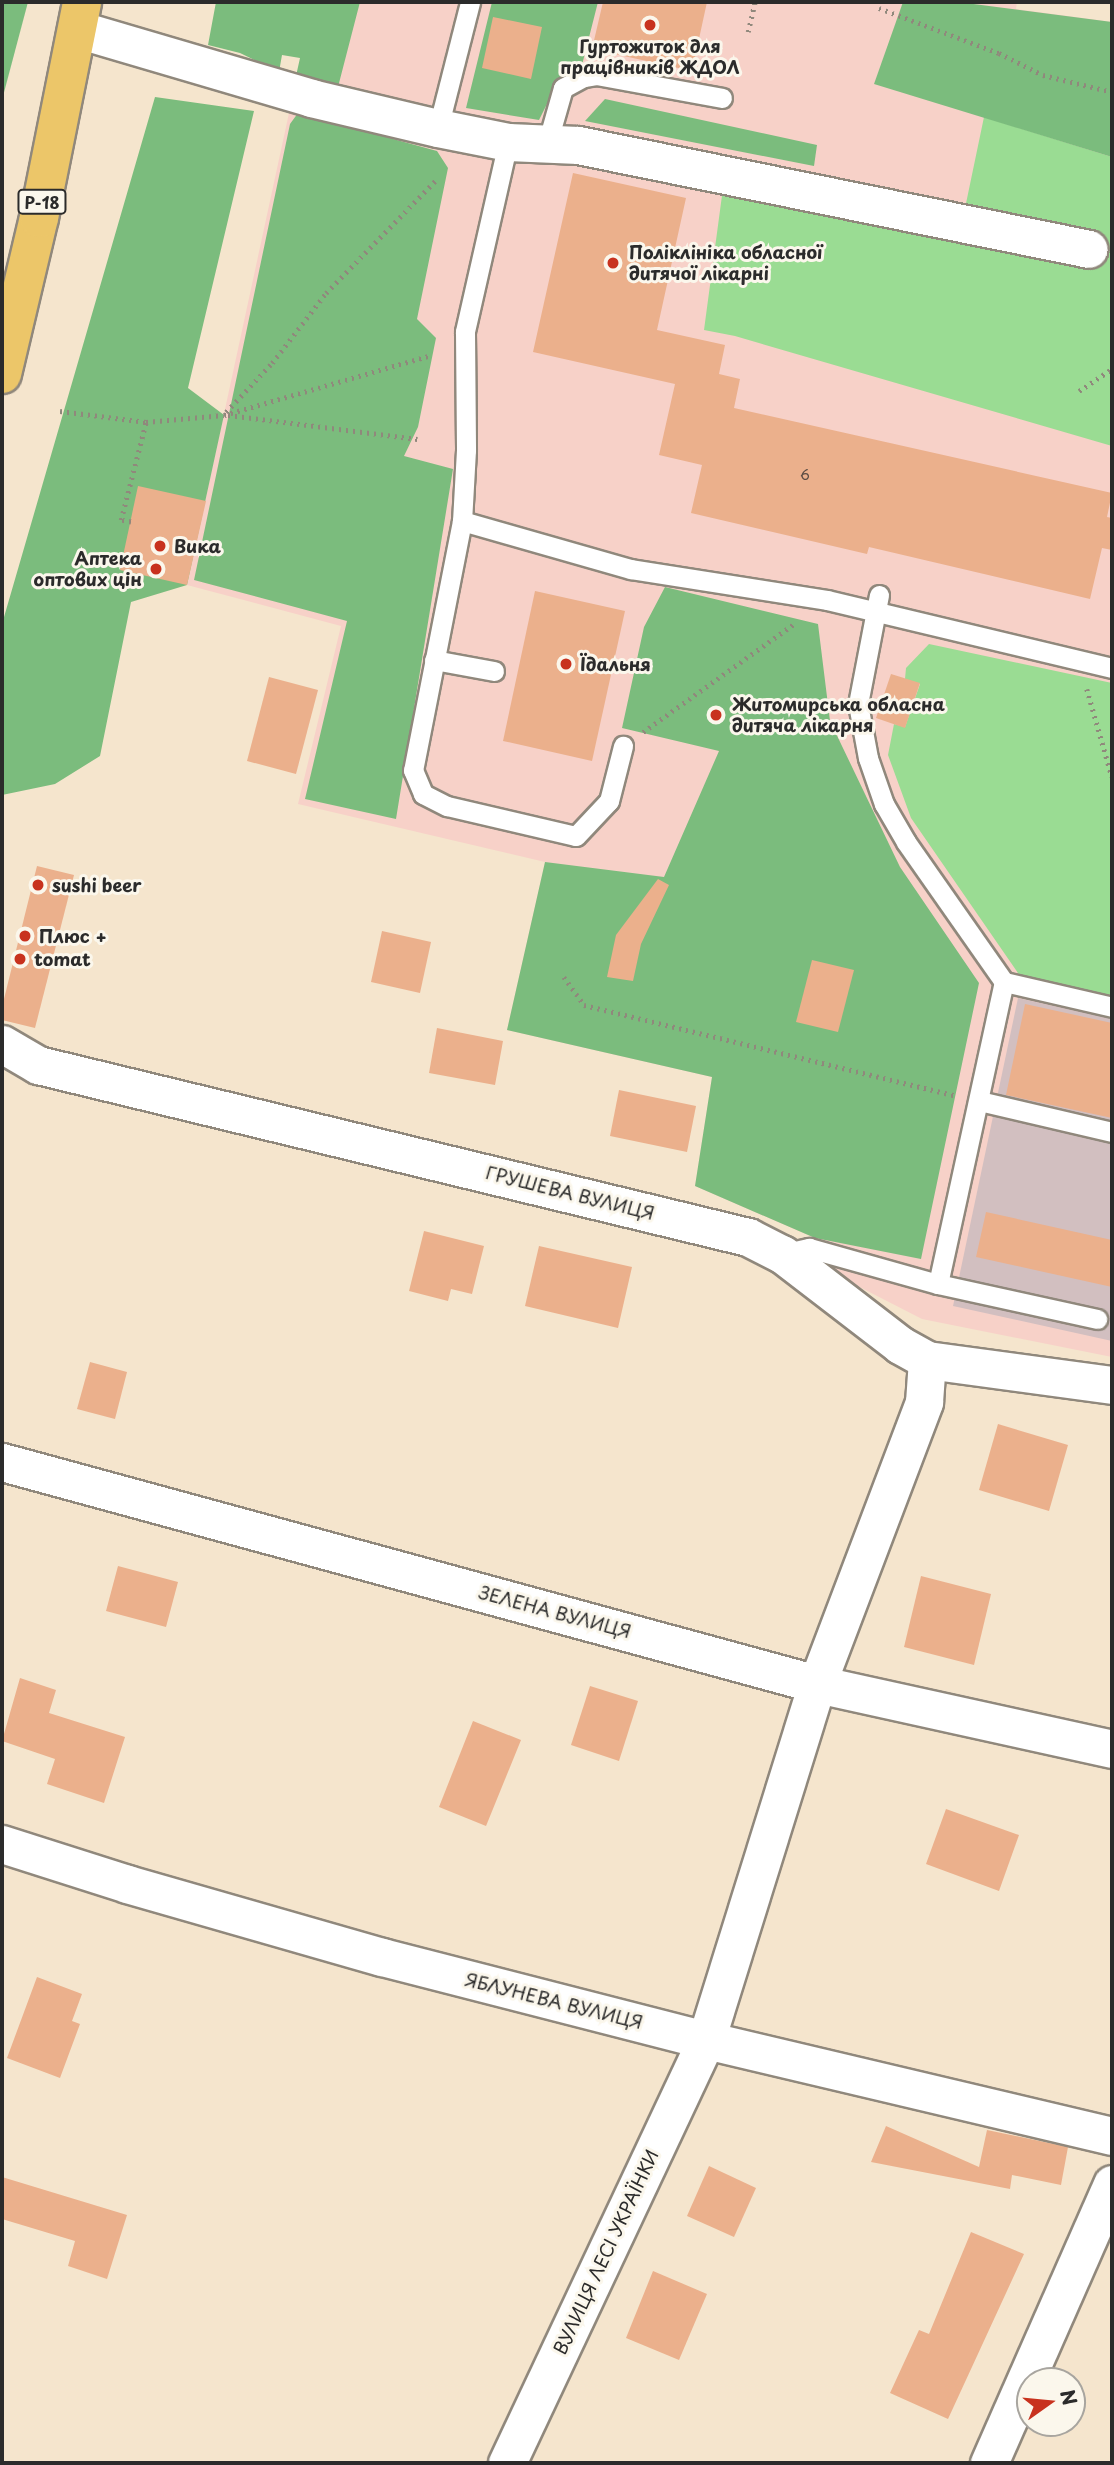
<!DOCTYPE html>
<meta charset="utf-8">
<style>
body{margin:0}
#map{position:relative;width:1114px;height:2465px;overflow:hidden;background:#f5e5cd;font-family:"Playpen Sans",sans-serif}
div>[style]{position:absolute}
.built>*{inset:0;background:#f7d1c8}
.industrial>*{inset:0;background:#d2bfc0}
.green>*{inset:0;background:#9adc93}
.forest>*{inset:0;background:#7bbc7d}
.building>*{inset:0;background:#ebb08c}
.path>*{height:4.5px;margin-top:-2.25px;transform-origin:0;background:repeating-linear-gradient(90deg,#90887c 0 2px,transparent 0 7px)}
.roads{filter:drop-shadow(2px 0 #90887c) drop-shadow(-2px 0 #90887c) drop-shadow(0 2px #90887c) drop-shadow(0 -2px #90887c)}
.lane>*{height:19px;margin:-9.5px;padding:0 9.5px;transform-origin:9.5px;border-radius:9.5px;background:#fff}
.street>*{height:37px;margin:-18.5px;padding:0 18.5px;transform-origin:18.5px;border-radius:18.5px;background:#fff}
.primary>*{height:38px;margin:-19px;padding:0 19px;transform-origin:19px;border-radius:19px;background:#ecc669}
.dots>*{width:19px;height:19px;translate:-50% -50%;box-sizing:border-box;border:4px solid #fbf7ec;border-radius:50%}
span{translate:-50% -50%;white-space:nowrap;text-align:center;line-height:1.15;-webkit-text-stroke:6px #fbf7ec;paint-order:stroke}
.number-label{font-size:14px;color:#5b4c43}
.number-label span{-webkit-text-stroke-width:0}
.shield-label span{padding:2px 5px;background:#fbf7ec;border:2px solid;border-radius:5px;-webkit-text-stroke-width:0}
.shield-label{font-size:16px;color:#2b2b2b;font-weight:700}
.poi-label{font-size:18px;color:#2b2b2b;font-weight:700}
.left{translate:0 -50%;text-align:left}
.right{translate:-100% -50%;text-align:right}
.street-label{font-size:18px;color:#2b2b2b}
.frame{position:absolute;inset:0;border:4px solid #2b2b2b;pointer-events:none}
.north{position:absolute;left:1016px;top:2367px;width:70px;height:70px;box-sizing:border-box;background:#fbf7ec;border:2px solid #a8a59f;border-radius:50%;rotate:75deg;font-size:19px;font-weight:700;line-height:28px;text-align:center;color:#2b2b2b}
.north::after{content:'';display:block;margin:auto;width:24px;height:32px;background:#c8321e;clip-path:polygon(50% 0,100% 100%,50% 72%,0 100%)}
</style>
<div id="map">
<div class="built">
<div style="clip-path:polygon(313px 2px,1017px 2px,1016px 9px,1112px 22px,1112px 1357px,922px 1319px,805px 1259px,815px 1238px,695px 1186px,712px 1077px,507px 1030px,545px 862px,298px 804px,341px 626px,187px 585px)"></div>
</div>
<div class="industrial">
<div style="clip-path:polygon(1018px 998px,1112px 1019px,1112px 1341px,953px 1306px)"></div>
</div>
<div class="green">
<div style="clip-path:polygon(984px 117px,1112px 157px,1112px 446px,735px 336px,704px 330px,723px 188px,959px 237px)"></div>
<div style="clip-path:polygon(929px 644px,1112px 683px,1112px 997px,1020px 976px,911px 818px,888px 755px,894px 724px,905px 727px,920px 684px,905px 679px,906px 668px)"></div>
</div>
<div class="forest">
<div style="clip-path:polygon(2px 2px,28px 2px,2px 100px)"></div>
<div style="clip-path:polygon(216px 2px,360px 2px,338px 87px,296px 76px,300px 58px,282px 55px,279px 72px,240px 53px,208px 45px)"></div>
<div style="clip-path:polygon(492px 2px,598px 2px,582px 65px,562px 74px,539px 120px,466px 108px)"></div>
<div style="clip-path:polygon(903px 2px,958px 2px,1112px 22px,1112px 157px,874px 84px)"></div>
<div style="clip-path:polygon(155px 97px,254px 111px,188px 388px,224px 415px,187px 585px,131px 602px,100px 756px,55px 784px,2px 795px,2px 624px)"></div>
<div style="clip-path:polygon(605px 99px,817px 145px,814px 166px,585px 121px)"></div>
<div style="clip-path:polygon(298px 113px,437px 151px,448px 168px,417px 319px,436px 338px,418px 427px,404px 456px,453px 469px,396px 819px,305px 799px,347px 621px,194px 580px,290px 124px)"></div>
<div style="clip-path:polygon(665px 587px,818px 624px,830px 721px,900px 867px,979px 983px,921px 1259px,815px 1238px,695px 1186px,712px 1077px,507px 1030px,545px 862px,664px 877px,719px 751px,622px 728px,644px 627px)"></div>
</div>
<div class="building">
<div style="clip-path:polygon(603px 2px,707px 2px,692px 71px,592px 49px)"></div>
<div style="clip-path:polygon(493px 17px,542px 27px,531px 79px,482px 68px)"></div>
<div style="clip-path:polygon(573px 173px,686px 198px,657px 330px,725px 345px,719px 374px,740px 379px,734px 408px,1112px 493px,1107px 517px,1112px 518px,1112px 550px,1102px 548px,1090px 599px,869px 547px,867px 554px,691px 513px,702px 465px,659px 455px,675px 384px,533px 352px)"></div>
<div style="clip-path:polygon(138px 486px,206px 501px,187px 585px,120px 570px)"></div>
<div style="clip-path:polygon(535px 591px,625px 611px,592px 761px,503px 741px)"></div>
<div style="clip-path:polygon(891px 674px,920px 683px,905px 728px,876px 718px)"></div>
<div style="clip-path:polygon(269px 677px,318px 690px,296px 774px,247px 761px)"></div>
<div style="clip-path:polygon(37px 866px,74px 875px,35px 1028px,2px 1020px,2px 1007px)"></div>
<div style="clip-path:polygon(658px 879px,669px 885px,641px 944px,633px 981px,607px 977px,616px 935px)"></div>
<div style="clip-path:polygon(382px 931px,431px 942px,420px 993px,371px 982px)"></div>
<div style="clip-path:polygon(812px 960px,854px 970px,838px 1032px,796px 1022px)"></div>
<div style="clip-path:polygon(1025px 1004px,1112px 1023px,1112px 1118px,1006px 1095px)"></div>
<div style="clip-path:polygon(437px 1028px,503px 1041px,495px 1085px,429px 1073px)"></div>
<div style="clip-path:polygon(619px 1090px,696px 1106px,687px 1152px,610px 1136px)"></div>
<div style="clip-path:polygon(986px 1212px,1112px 1240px,1112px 1287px,976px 1257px)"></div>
<div style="clip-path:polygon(424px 1231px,484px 1246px,472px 1294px,451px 1289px,448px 1301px,409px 1291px)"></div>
<div style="clip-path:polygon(539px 1246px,632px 1267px,618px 1328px,525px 1306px)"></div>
<div style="clip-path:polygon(90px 1362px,127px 1372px,115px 1419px,77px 1409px)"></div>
<div style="clip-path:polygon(998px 1424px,1068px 1445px,1049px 1511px,979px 1490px)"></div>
<div style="clip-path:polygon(118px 1566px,178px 1582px,166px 1627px,106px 1611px)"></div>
<div style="clip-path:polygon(921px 1576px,991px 1594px,974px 1665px,904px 1647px)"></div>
<div style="clip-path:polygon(20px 1678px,56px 1690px,49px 1713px,125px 1737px,104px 1803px,47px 1784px,55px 1759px,2px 1741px)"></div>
<div style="clip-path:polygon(590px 1686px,638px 1701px,619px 1761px,571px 1745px)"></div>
<div style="clip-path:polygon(473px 1721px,521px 1740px,486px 1826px,439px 1807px)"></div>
<div style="clip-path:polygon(946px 1809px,1019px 1835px,999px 1891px,926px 1864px)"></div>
<div style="clip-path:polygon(37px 1977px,82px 1994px,72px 2021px,80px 2024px,60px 2078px,7px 2058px)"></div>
<div style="clip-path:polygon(886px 2126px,979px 2167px,987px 2130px,1068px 2147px,1061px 2185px,1012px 2175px,1010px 2189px,871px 2162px)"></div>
<div style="clip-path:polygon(709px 2166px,756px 2188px,734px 2237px,687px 2216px)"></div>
<div style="clip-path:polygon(2px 2177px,127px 2215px,107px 2279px,68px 2266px,75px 2241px,2px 2219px)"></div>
<div style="clip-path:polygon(971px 2232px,1024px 2254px,948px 2419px,890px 2393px,919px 2330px,929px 2334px)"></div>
<div style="clip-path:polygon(653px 2271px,707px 2294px,679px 2360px,626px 2338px)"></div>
</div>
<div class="path">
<div style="left:879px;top:8px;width:128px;rotate:20.6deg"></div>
<div style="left:999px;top:53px;width:49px;rotate:26.6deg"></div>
<div style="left:1043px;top:75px;width:71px;rotate:13.8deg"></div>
<div style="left:748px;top:32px;width:31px;rotate:-77deg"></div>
<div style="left:1079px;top:391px;width:40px;rotate:-34deg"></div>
<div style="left:60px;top:411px;width:87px;rotate:7.3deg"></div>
<div style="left:226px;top:412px;width:67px;rotate:-46.8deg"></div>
<div style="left:272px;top:363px;width:88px;rotate:-52.4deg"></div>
<div style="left:326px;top:293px;width:158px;rotate:-45.8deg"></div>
<div style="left:228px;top:415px;width:191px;rotate:7.2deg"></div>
<div style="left:131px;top:522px;width:10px;rotate:-169deg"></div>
<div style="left:121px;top:520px;width:101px;rotate:-75.7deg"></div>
<div style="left:146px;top:422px;width:78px;rotate:-5.1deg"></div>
<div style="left:224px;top:415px;width:213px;rotate:-16.1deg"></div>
<div style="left:1087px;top:689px;width:91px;rotate:74.1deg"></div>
<div style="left:643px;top:732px;width:187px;rotate:-35.6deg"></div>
<div style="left:564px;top:977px;width:34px;rotate:54deg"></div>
<div style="left:584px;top:1005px;width:381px;rotate:13.7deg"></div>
</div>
<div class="roads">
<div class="lane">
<div style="left:438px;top:128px;width:130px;rotate:-75.7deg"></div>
<div style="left:508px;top:142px;width:195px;rotate:102.8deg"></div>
<div style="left:465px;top:332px;width:118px;rotate:89.5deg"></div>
<div style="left:466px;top:450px;width:71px;rotate:93.2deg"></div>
<div style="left:462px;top:521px;width:254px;rotate:101.1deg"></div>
<div style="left:413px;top:770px;width:26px;rotate:67deg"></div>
<div style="left:423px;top:794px;width:27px;rotate:27deg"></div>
<div style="left:447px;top:806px;width:132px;rotate:13.1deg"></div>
<div style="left:576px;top:836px;width:48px;rotate:-46.7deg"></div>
<div style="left:609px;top:801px;width:57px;rotate:-75.7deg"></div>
<div style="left:547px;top:144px;width:58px;rotate:-74.1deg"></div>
<div style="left:563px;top:88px;width:24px;rotate:-28deg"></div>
<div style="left:584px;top:77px;width:12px;rotate:-9deg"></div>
<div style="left:596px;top:75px;width:128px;rotate:10.3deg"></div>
<div style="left:462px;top:521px;width:176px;rotate:15.9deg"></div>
<div style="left:631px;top:569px;width:198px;rotate:9deg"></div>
<div style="left:827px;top:600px;width:293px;rotate:13.4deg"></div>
<div style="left:879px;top:595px;width:111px;rotate:100.9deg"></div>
<div style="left:858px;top:704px;width:55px;rotate:79.5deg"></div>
<div style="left:868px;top:758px;width:49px;rotate:70.8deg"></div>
<div style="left:884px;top:804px;width:44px;rotate:59.9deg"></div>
<div style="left:906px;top:842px;width:171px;rotate:55deg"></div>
<div style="left:1004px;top:982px;width:111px;rotate:13deg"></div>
<div style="left:434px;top:660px;width:61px;rotate:10.4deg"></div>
<div style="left:979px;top:1101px;width:137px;rotate:13.1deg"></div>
<div style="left:782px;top:1254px;width:28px;rotate:-13deg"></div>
<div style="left:809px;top:1248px;width:134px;rotate:15.6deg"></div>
<div style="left:938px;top:1284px;width:163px;rotate:12.4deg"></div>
<div style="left:938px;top:1284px;width:309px;rotate:-77.7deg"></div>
</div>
<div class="street">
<div style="left:77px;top:29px;width:244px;rotate:16.4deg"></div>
<div style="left:311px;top:98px;width:130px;rotate:13.3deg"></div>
<div style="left:438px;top:128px;width:71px;rotate:11.3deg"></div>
<div style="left:508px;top:142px;width:70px;rotate:2.5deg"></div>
<div style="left:578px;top:145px;width:521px;rotate:11.5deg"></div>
<div style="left:2px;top:1044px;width:42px;rotate:30.3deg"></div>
<div style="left:38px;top:1065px;width:731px;rotate:13.62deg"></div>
<div style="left:748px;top:1237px;width:38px;rotate:27deg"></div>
<div style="left:782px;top:1254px;width:149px;rotate:37.6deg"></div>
<div style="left:900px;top:1345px;width:31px;rotate:29deg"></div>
<div style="left:927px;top:1360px;width:187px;rotate:7.7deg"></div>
<div style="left:2px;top:1462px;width:845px;rotate:15.24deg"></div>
<div style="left:817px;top:1684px;width:302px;rotate:12.4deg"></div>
<div style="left:2px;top:1844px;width:131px;rotate:17.7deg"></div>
<div style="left:127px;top:1884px;width:265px;rotate:16deg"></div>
<div style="left:382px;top:1957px;width:334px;rotate:14.4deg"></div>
<div style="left:706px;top:2040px;width:417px;rotate:13.3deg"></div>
<div style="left:507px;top:2463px;width:467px;rotate:-64.8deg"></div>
<div style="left:706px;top:2040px;width:373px;rotate:-72.7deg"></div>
<div style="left:817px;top:1684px;width:302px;rotate:-69.2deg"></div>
<div style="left:924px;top:1402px;width:42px;rotate:-85.9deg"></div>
<div style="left:989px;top:2463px;width:305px;rotate:-66.2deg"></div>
</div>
<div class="primary">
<div style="left:2px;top:374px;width:160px;rotate:-76.7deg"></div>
<div style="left:39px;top:218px;width:220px;rotate:-78.7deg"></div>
</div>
</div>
<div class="dots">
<div style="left:650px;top:25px;background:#c8321e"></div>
<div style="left:613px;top:263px;background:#c8321e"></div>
<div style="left:160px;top:546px;background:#c8321e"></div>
<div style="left:156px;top:569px;background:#c8321e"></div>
<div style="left:566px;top:664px;background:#c8321e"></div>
<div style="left:716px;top:715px;background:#c8321e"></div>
<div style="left:38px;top:885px;background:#c8321e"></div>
<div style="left:25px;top:936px;background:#c8321e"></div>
<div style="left:20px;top:959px;background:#c8321e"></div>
</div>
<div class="number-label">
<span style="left:805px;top:475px">6</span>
</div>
<div class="shield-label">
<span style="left:42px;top:202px">Р-18</span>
</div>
<div class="poi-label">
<span style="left:650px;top:57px">Гуртожиток для<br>працiвникiв ЖДОЛ</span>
<span class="left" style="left:629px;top:263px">Поліклініка обласної<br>дитячої лікарні</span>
<span class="left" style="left:174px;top:546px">Вика</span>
<span class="right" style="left:142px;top:569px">Аптека<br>оптових цін</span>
<span class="left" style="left:580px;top:664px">Їдальня</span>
<span class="left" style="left:732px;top:715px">Житомирська обласна<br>дитяча лікарня</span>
<span class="left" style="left:52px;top:885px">sushi beer</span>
<span class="left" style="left:39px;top:936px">Плюс +</span>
<span class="left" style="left:34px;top:959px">tomat</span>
</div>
<div class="street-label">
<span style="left:570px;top:1193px;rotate:14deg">ГРУШЕВА ВУЛИЦЯ</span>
<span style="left:555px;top:1612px;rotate:15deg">ЗЕЛЕНА ВУЛИЦЯ</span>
<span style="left:554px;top:2001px;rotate:14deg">ЯБЛУНЕВА ВУЛИЦЯ</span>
<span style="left:606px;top:2252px;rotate:-65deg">ВУЛИЦЯ ЛЕСІ УКРАЇНКИ</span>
</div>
<div class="frame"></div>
<div class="north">N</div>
</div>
